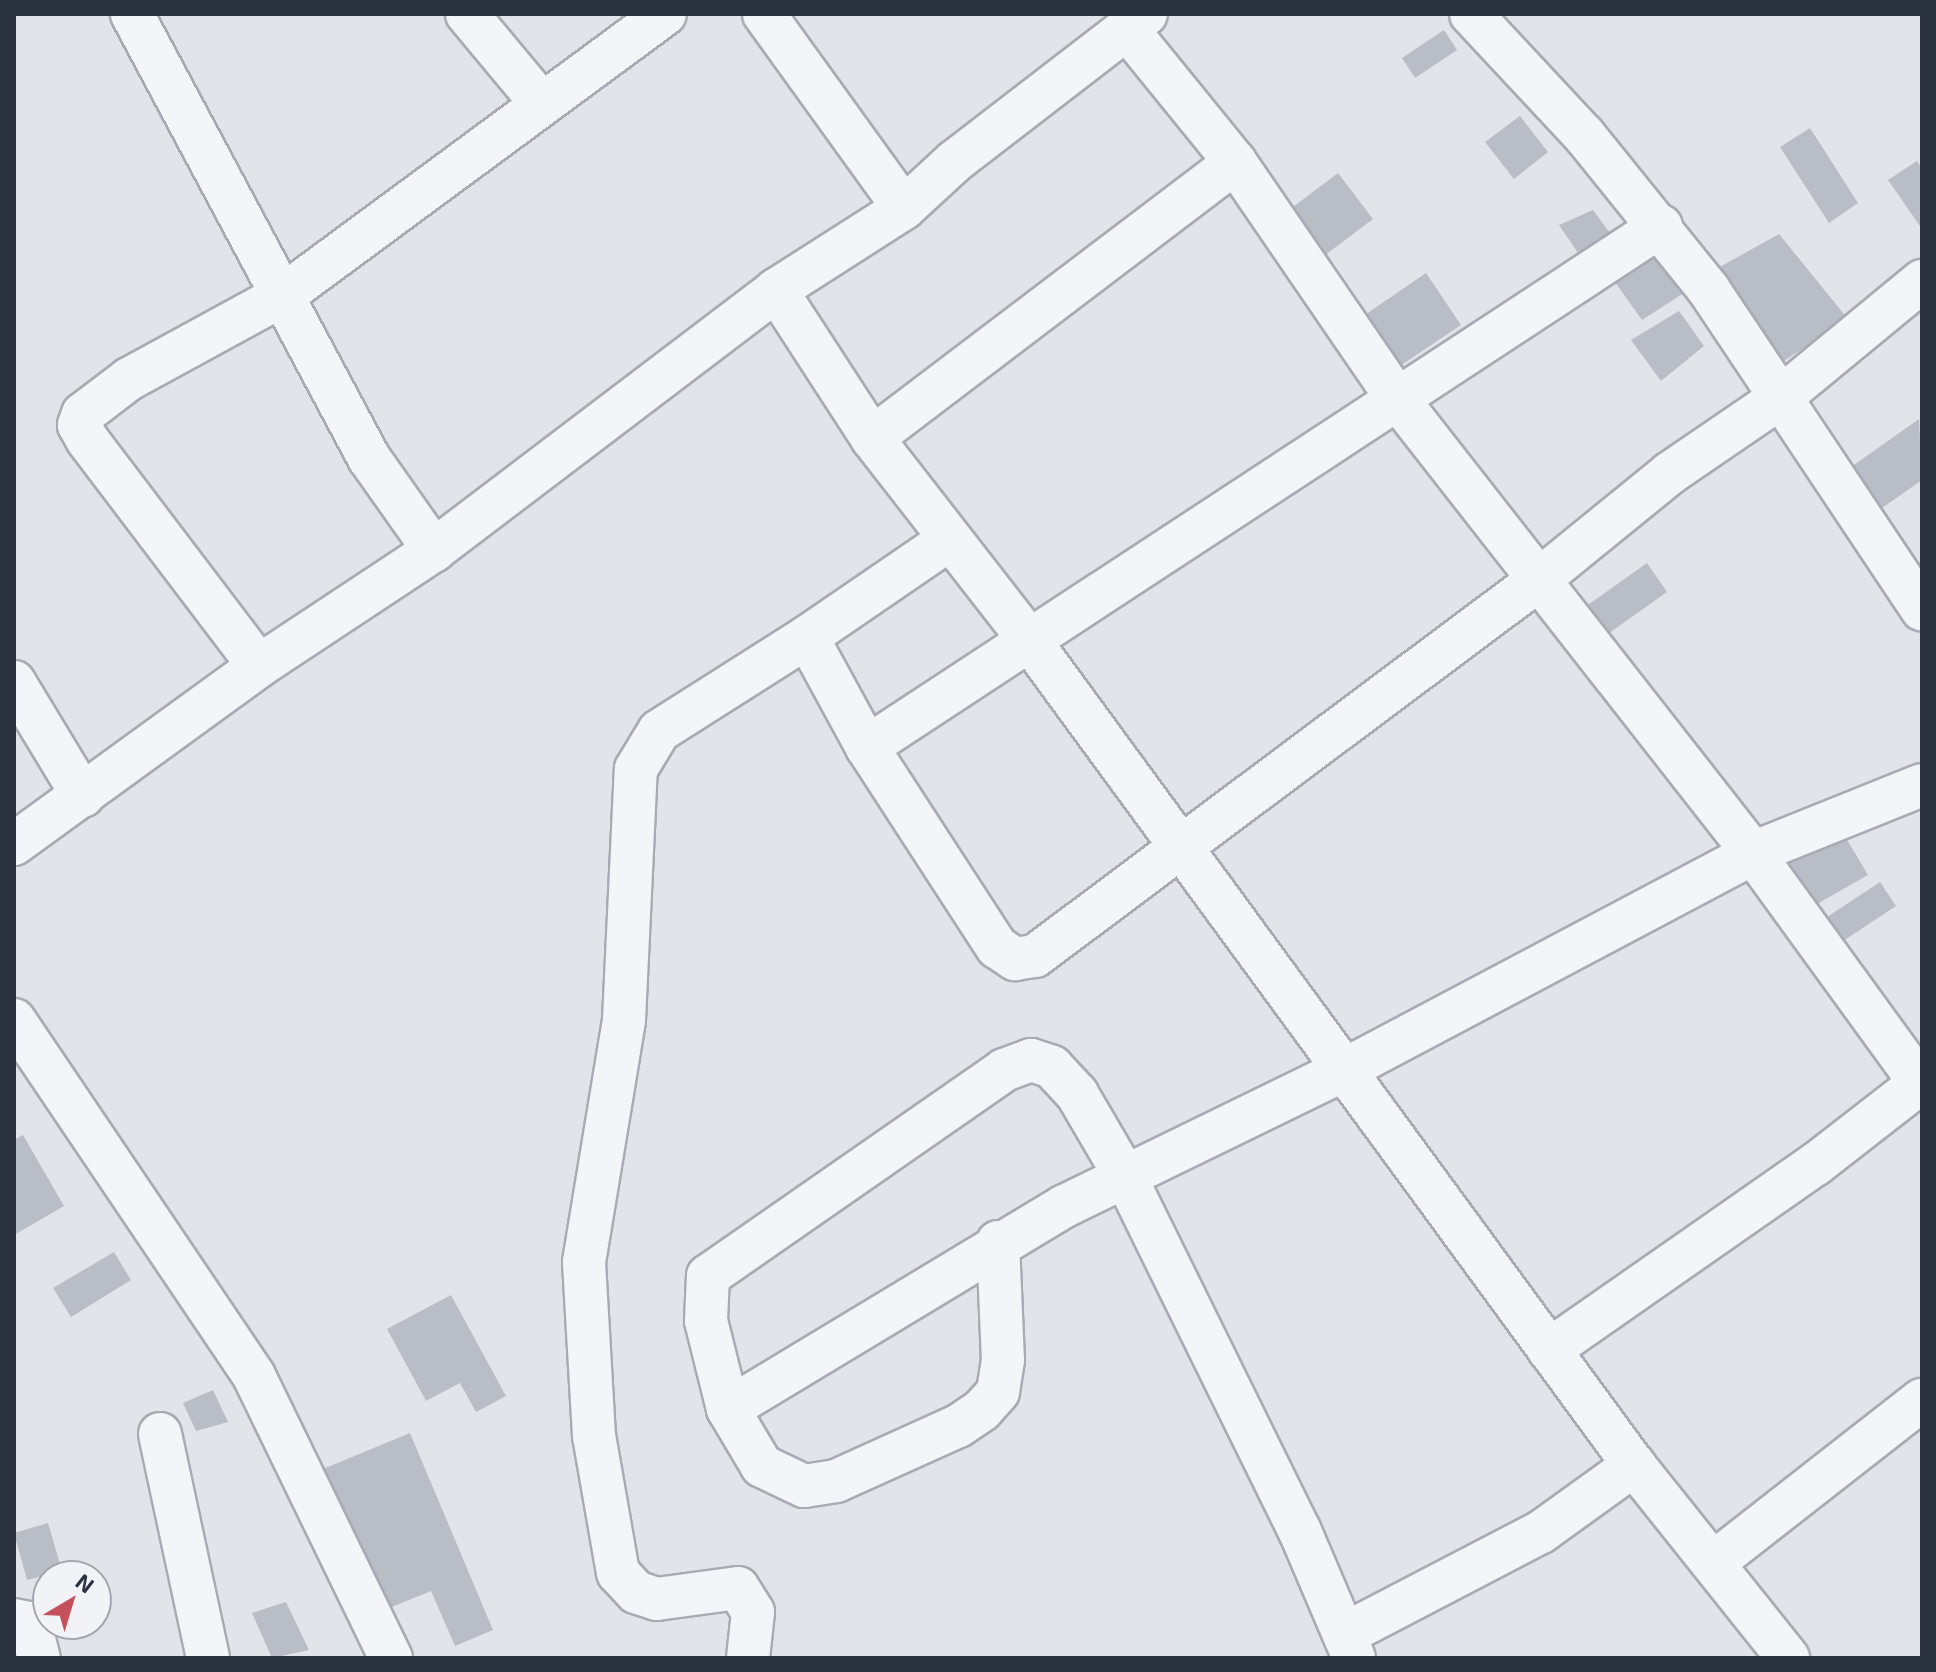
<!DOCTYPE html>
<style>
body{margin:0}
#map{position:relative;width:1936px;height:1672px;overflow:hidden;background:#e2e4e9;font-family:"Exo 2",sans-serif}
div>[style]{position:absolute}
.building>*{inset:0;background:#b9bdc6}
.roads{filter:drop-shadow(2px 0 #a7abb3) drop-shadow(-2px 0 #a7abb3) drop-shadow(0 2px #a7abb3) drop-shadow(0 -2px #a7abb3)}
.minor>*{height:42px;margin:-21px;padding:0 21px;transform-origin:21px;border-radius:21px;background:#f4f5f8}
span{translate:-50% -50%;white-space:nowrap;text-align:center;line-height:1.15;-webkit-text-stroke:6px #f1f3f7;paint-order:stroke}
.frame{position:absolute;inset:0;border:16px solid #2b3240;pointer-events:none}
.north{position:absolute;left:32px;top:1560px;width:80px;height:80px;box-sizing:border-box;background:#f1f3f7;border:2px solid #a2a6ae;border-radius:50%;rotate:38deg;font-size:22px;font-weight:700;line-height:32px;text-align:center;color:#2b3240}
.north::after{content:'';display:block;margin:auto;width:28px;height:36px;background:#c5515b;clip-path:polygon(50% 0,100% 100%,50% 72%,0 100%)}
</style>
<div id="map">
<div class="building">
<div style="clip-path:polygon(1444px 30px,1457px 50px,1415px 78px,1402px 58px)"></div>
<div style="clip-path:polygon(1520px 116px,1548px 152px,1514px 179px,1485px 142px)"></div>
<div style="clip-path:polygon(1810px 128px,1858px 203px,1829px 223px,1780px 147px)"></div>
<div style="clip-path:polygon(1917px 161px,1922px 169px,1922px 229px,1888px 180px)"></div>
<div style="clip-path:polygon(1338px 173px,1373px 219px,1320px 259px,1285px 213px)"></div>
<div style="clip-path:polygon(1593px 210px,1613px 237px,1578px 253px,1559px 225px)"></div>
<div style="clip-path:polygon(1779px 234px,1848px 319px,1773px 368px,1709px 273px)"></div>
<div style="clip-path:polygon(1653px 246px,1687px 291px,1642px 320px,1610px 275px)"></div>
<div style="clip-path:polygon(1426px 273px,1461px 325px,1391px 372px,1356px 321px)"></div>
<div style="clip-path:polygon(1679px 311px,1704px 346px,1661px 381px,1631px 340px)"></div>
<div style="clip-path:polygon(1919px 419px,1922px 480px,1872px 515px,1844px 472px)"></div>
<div style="clip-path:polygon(1647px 563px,1667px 592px,1605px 636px,1585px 607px)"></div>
<div style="clip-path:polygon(1837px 823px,1868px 875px,1803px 912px,1773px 859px)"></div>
<div style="clip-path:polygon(1880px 882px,1896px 906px,1834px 947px,1818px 923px)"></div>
<div style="clip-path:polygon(23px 1135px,64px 1206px,14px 1235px,14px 1140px)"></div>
<div style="clip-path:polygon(114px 1252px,131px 1280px,71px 1317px,53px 1288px)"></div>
<div style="clip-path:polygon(451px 1295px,506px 1396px,476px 1412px,460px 1383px,426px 1401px,387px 1329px)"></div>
<div style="clip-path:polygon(213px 1390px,228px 1422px,196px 1431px,183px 1403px)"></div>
<div style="clip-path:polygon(410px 1433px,493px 1630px,455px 1646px,431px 1591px,382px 1611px,323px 1469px)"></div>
<div style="clip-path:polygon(48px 1523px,62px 1571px,27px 1580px,14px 1533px)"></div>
<div style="clip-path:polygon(286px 1602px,309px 1650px,272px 1658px,252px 1613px)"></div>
</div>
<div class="roads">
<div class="minor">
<div style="left:132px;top:14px;width:503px;rotate:61.91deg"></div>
<div style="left:369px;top:458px;width:113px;rotate:54.8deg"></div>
<div style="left:467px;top:14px;width:117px;rotate:50.2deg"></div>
<div style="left:764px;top:14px;width:239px;rotate:54.2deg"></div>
<div style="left:1471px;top:14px;width:166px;rotate:47deg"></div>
<div style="left:1584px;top:135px;width:199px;rotate:51.1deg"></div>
<div style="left:1709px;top:290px;width:384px;rotate:56.3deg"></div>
<div style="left:1127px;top:29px;width:171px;rotate:50.9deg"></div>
<div style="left:1235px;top:162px;width:285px;rotate:55.6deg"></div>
<div style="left:1396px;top:397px;width:579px;rotate:51.94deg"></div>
<div style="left:1753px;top:853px;width:288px;rotate:54deg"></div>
<div style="left:1661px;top:226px;width:950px;rotate:146.73deg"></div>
<div style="left:867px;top:747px;width:239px;rotate:57deg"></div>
<div style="left:997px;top:947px;width:22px;rotate:34deg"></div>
<div style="left:1015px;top:959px;width:20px;rotate:-9deg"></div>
<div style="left:1035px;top:956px;width:632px;rotate:-36.76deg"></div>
<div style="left:1541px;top:578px;width:166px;rotate:-39.1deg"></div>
<div style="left:1670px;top:473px;width:133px;rotate:-34.3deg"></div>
<div style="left:1780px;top:398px;width:184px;rotate:-39.5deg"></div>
<div style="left:776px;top:290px;width:176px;rotate:57deg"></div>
<div style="left:872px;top:438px;width:252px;rotate:52.1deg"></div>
<div style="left:1027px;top:637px;width:1027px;rotate:53.76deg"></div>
<div style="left:1634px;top:1465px;width:247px;rotate:51.4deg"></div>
<div style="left:872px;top:438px;width:456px;rotate:-37.2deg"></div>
<div style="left:807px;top:637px;width:173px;rotate:-34.4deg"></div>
<div style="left:259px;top:666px;width:285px;rotate:-127.2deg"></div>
<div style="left:87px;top:439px;width:16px;rotate:-120deg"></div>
<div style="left:79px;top:425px;width:12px;rotate:-70deg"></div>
<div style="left:83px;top:414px;width:58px;rotate:-37.3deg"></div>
<div style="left:129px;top:379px;width:178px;rotate:-28.6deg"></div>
<div style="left:285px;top:294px;width:472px;rotate:-36.4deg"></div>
<div style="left:14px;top:682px;width:133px;rotate:58.8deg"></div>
<div style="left:14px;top:844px;width:303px;rotate:-36deg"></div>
<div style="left:259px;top:666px;width:210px;rotate:-33.5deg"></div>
<div style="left:434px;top:550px;width:430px;rotate:-37.2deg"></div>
<div style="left:776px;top:290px;width:152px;rotate:-32.6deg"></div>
<div style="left:904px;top:208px;width:69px;rotate:-42.7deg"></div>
<div style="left:955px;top:161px;width:241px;rotate:-37.6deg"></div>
<div style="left:14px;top:1020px;width:429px;rotate:56deg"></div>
<div style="left:254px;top:1376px;width:314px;rotate:64.1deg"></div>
<div style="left:998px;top:1242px;width:118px;rotate:87.6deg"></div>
<div style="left:1003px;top:1360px;width:32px;rotate:99deg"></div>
<div style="left:998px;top:1392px;width:24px;rotate:132deg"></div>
<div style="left:982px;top:1410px;width:29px;rotate:146deg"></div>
<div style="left:958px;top:1426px;width:134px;rotate:155.7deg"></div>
<div style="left:836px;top:1481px;width:32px;rotate:171deg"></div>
<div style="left:804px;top:1486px;width:47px;rotate:-154.5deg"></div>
<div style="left:762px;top:1466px;width:66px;rotate:-120.8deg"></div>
<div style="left:728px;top:1409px;width:91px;rotate:-104deg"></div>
<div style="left:706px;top:1321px;width:45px;rotate:-87.5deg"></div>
<div style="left:708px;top:1276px;width:361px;rotate:-34.8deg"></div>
<div style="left:1004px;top:1070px;width:29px;rotate:-20deg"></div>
<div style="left:1031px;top:1060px;width:22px;rotate:18deg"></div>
<div style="left:1052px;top:1067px;width:37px;rotate:47deg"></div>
<div style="left:1077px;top:1094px;width:95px;rotate:59.7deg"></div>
<div style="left:1125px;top:1176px;width:394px;rotate:63.8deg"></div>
<div style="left:1299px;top:1529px;width:140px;rotate:66.9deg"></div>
<div style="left:1549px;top:1350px;width:325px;rotate:-34.9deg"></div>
<div style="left:1816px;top:1164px;width:132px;rotate:-37.9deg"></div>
<div style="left:728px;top:1409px;width:393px;rotate:-31.1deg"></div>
<div style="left:1065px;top:1206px;width:310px;rotate:-26deg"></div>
<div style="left:1344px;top:1070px;width:463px;rotate:-27.9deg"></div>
<div style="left:1753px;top:853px;width:182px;rotate:-21.9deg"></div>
<div style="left:160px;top:1434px;width:229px;rotate:77.9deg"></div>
<div style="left:1713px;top:1563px;width:265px;rotate:-38deg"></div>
<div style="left:14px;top:1620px;width:16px;rotate:11deg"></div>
<div style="left:30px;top:1623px;width:36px;rotate:76deg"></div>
<div style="left:1345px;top:1634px;width:221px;rotate:-27.5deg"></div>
<div style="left:1541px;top:1532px;width:115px;rotate:-35.8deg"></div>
<div style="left:748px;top:1658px;width:46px;rotate:-83.8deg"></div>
<div style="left:753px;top:1612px;width:28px;rotate:-122deg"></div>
<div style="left:738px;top:1588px;width:82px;rotate:172.3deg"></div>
<div style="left:657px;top:1599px;width:22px;rotate:-162deg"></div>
<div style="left:636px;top:1592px;width:26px;rotate:-133deg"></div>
<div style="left:618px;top:1573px;width:139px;rotate:-99.9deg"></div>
<div style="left:594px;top:1436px;width:174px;rotate:-93.3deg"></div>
<div style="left:584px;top:1262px;width:245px;rotate:-80.6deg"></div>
<div style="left:624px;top:1020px;width:251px;rotate:-87.3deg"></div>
<div style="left:636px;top:769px;width:44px;rotate:-58.8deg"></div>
<div style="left:659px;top:731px;width:175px;rotate:-32.4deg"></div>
<div style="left:807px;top:637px;width:125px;rotate:61.4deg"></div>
</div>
</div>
<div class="frame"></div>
<div class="north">N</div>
</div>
